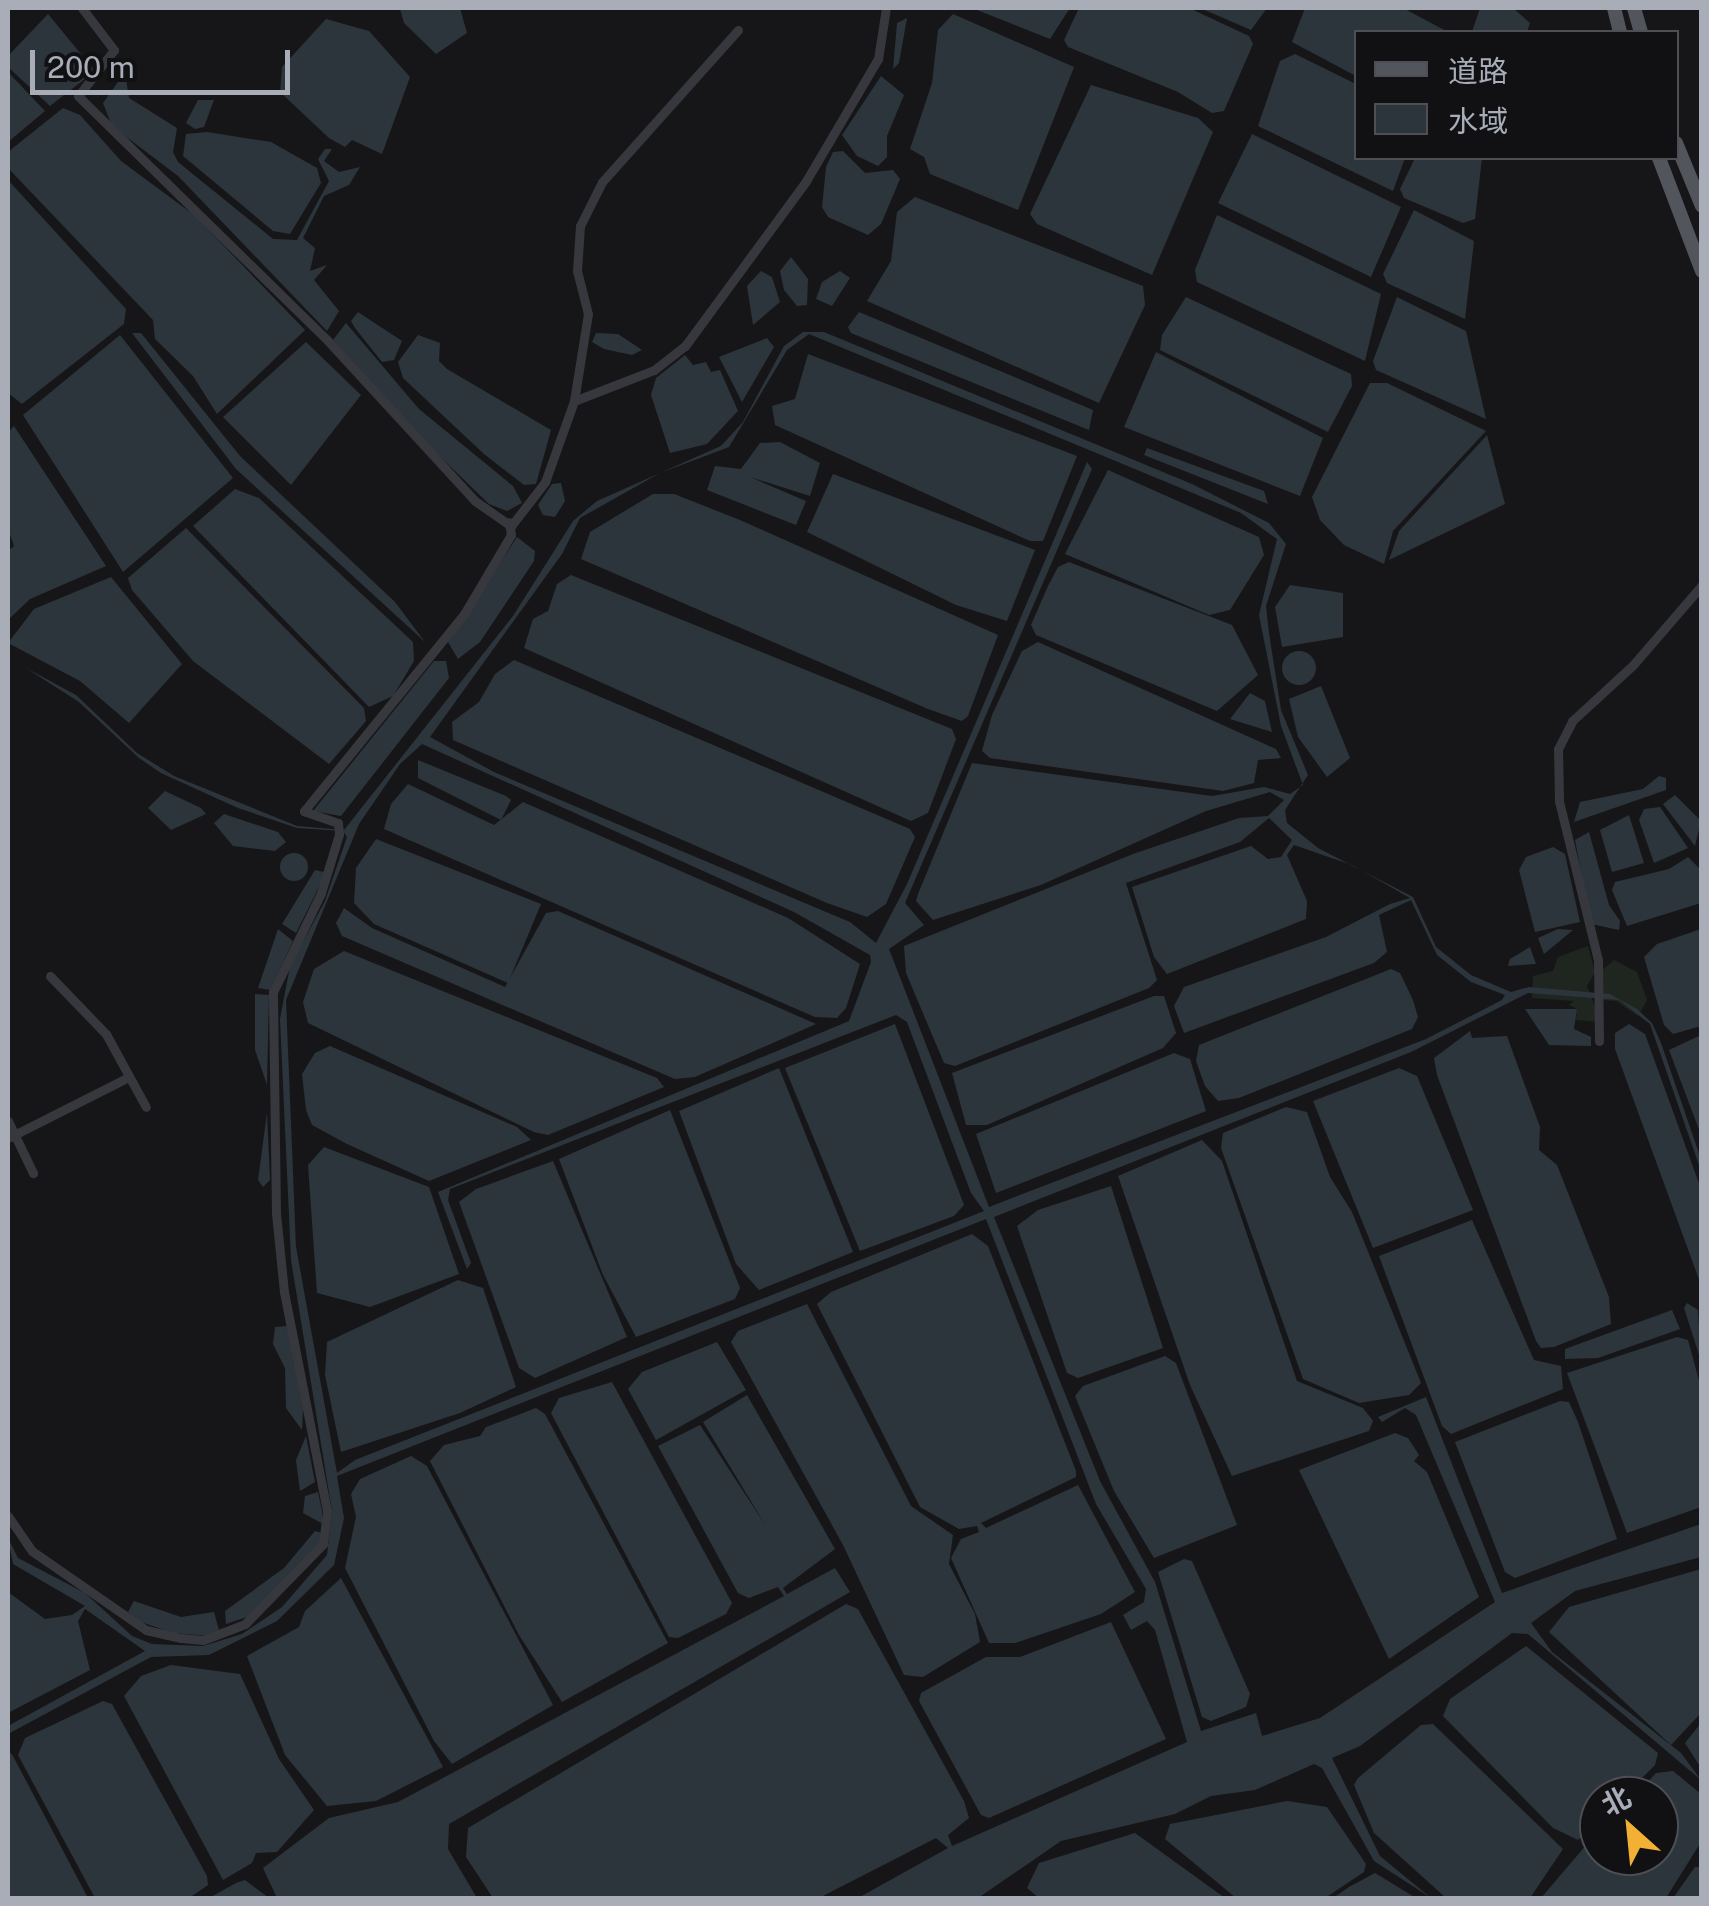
<!DOCTYPE html>
<meta charset="utf-8">
<style>
body{margin:0}
#map{position:relative;width:1709px;height:1906px;overflow:hidden;background:#161618;font-family:"Public Sans","Noto Sans SC",sans-serif}
div>[style]{position:absolute}
.green>*{inset:0;background:#1e261f}
.water>*{inset:0;background:#2c353c}
.round{border-radius:50%}
.minor>*{height:9px;margin:-4.5px;padding:0 4.5px;transform-origin:4.5px;border-radius:4.5px;background:#37383d}
.primary>*{height:14px;margin:-7px;padding:0 7px;transform-origin:7px;border-radius:7px;background:#53555c}
span{translate:-50% -50%;white-space:nowrap;text-align:center;line-height:1.15;-webkit-text-stroke:9px #111113;paint-order:stroke}
.frame{position:absolute;inset:0;border:10px solid #a8adb8;pointer-events:none}
.legend{position:absolute;left:1354px;top:30px;width:325px;height:130px;box-sizing:border-box;background:#111113;border:2px solid #4d4f55;margin:0;padding:12px 18px;list-style:none;font-size:30px;color:#a8adb8}
.legend li{display:flex;align-items:center;gap:20px;height:50px}
.legend b{width:50px;border:2px solid #4d4f55}
.north{position:absolute;left:1579px;top:1776px;width:100px;height:100px;box-sizing:border-box;background:#111113;border:2px solid #4d4f55;border-radius:50%;rotate:333deg;font-size:28px;font-weight:700;line-height:40px;text-align:center;color:#a8adb8}
.north::after{content:'';display:block;margin:auto;width:35px;height:45px;background:#f2b134;clip-path:polygon(50% 0,100% 100%,50% 72%,0 100%)}
.scale{position:absolute;left:30px;top:50px;width:260px;height:45px;box-sizing:border-box;border:5px solid #a8adb8;border-top:0;padding-left:12px;font-size:30px;line-height:35px;white-space:nowrap;color:#a8adb8;-webkit-text-stroke:8px #111113;paint-order:stroke}
</style>
<div id="map">
<div class="green">
<div style="clip-path:polygon(1588px 946px,1595px 972px,1587px 986px,1601px 1022px,1576px 1020px,1577px 1009px,1569px 1005px,1574px 1001px,1532px 998px,1533px 976px,1553px 971px,1558px 957px)"></div>
<div style="clip-path:polygon(1614px 960px,1637px 972px,1647px 1000px,1638px 1016px,1616px 1001px,1601px 1000px,1600px 972px)"></div>
</div>
<div class="water">
<div style="clip-path:polygon(408px 8px,460px 8px,467px 33px,436px 54px,404px 23px,400px 9px)"></div>
<div style="clip-path:polygon(972px 8px,1070px 8px,1050px 39px)"></div>
<div style="clip-path:polygon(1079px 8px,1189px 8px,1249px 36px,1253px 44px,1224px 111px,1212px 113px,1178px 92px,1068px 47px,1064px 40px)"></div>
<div style="clip-path:polygon(1200px 8px,1267px 8px,1251px 30px)"></div>
<div style="clip-path:polygon(1305px 8px,1403px 8px,1448px 32px,1356px 32px,1356px 76px,1292px 42px)"></div>
<div style="clip-path:polygon(1480px 8px,1513px 8px,1530px 23px,1527px 32px,1472px 32px)"></div>
<div style="clip-path:polygon(48px 14px,95px 71px,50px 106px,8px 67px,8px 56px)"></div>
<div style="clip-path:polygon(953px 14px,1074px 67px,1018px 210px,930px 174px,924px 157px,910px 149px,932px 83px,938px 30px)"></div>
<div style="clip-path:polygon(907px 18px,899px 63px,893px 69px,897px 23px)"></div>
<div style="clip-path:polygon(326px 19px,369px 31px,410px 77px,382px 154px,352px 140px,345px 147px,329px 138px,280px 92px,282px 67px)"></div>
<div style="clip-path:polygon(1295px 54px,1356px 84px,1356px 158px,1405px 158px,1393px 191px,1258px 126px,1280px 61px)"></div>
<div style="clip-path:polygon(8px 72px,45px 111px,8px 142px)"></div>
<div style="clip-path:polygon(125px 72px,129px 98px,177px 128px,173px 152px,178px 162px,273px 239px,297px 240px,329px 181px,318px 159px,325px 149px,332px 149px,324px 161px,339px 172px,360px 167px,349px 185px,324px 196px,303px 238px,315px 248px,310px 271px,327px 265px,314px 280px,339px 311px,327px 331px,178px 176px,112px 126px,103px 103px)"></div>
<div style="clip-path:polygon(881px 76px,904px 95px,887px 136px,887px 157px,878px 166px,857px 156px,842px 135px)"></div>
<div style="clip-path:polygon(1091px 85px,1198px 118px,1213px 132px,1152px 275px,1037px 224px,1030px 214px)"></div>
<div style="clip-path:polygon(198px 100px,214px 100px,204px 127px,195px 129px,186px 123px)"></div>
<div style="clip-path:polygon(63px 108px,80px 115px,121px 161px,194px 215px,305px 330px,217px 414px,193px 376px,155px 339px,153px 320px,8px 168px,8px 152px)"></div>
<div style="clip-path:polygon(207px 132px,271px 142px,317px 168px,321px 183px,290px 234px,273px 231px,183px 156px,186px 134px)"></div>
<div style="clip-path:polygon(1252px 134px,1401px 207px,1371px 277px,1218px 203px)"></div>
<div style="clip-path:polygon(843px 151px,865px 173px,893px 170px,900px 179px,881px 224px,868px 235px,828px 217px,822px 207px,826px 167px,833px 152px)"></div>
<div style="clip-path:polygon(1415px 158px,1482px 158px,1475px 219px,1463px 223px,1404px 198px,1400px 189px)"></div>
<div style="clip-path:polygon(8px 180px,126px 309px,124px 324px,22px 404px,8px 393px)"></div>
<div style="clip-path:polygon(915px 197px,1143px 286px,1145px 305px,1099px 403px,867px 301px,891px 261px,897px 212px)"></div>
<div style="clip-path:polygon(1414px 210px,1474px 241px,1465px 319px,1387px 283px,1383px 274px)"></div>
<div style="clip-path:polygon(1217px 215px,1381px 294px,1365px 361px,1197px 282px,1195px 270px)"></div>
<div style="clip-path:polygon(791px 257px,808px 279px,807px 305px,797px 306px,784px 290px,780px 271px)"></div>
<div style="clip-path:polygon(761px 271px,772px 277px,780px 302px,753px 325px,747px 286px)"></div>
<div style="clip-path:polygon(840px 271px,850px 278px,832px 306px,816px 299px,822px 282px)"></div>
<div style="clip-path:polygon(1186px 297px,1351px 374px,1352px 386px,1328px 432px,1160px 350px,1162px 335px)"></div>
<div style="clip-path:polygon(1397px 297px,1466px 331px,1486px 419px,1376px 370px,1373px 361px)"></div>
<div style="clip-path:polygon(358px 312px,402px 341px,394px 360px,382px 362px,355px 328px,351px 321px)"></div>
<div style="clip-path:polygon(859px 312px,1093px 410px,1089px 430px,851px 333px,848px 327px)"></div>
<div style="clip-path:polygon(346px 323px,419px 409px,513px 486px,522px 503px,507px 511px,489px 504px,422px 439px,333px 340px)"></div>
<div style="clip-path:polygon(evenodd,803px 332px,824px 332px,1192px 484px,1269px 523px,1286px 544px,1266px 606px,1269px 633px,1281px 710px,1308px 775px,1285px 810px,1287px 823px,1318px 848px,1413px 897px,1436px 947px,1471px 975px,1511px 992px,1529px 987px,1610px 994px,1637px 1009px,1652px 1023px,1661px 1043px,1701px 1159px,1701px 1171px,1650px 1024px,1619px 1000px,1528px 993px,1411px 1052px,994px 1217px,1100px 1481px,1155px 1582px,1201px 1731px,1256px 1713px,1262px 1736px,1320px 1718px,1495px 1602px,1416px 1415px,1405px 1408px,1382px 1422px,1378px 1417px,1426px 1397px,1502px 1593px,1701px 1524px,1701px 1557px,1575px 1591px,1531px 1623px,1552px 1652px,1681px 1753px,1701px 1780px,1528px 1634px,1512px 1633px,1360px 1746px,1332px 1758px,1380px 1856px,1431px 1898px,1374px 1861px,1322px 1768px,1314px 1764px,1255px 1790px,1211px 1796px,1175px 1814px,1061px 1841px,978px 1898px,858px 1898px,948px 1848px,936px 1838px,819px 1898px,493px 1898px,466px 1857px,468px 1828px,846px 1604px,858px 1609px,964px 1801px,969px 1818px,948px 1835px,952px 1846px,1187px 1742px,1155px 1630px,1147px 1621px,1131px 1630px,1123px 1615px,1144px 1602px,1146px 1589px,1096px 1504px,986px 1219px,337px 1476px,344px 1518px,334px 1565px,277px 1621px,209px 1655px,151px 1657px,8px 1734px,8px 1726px,145px 1651px,85px 1609px,78px 1621px,90px 1670px,8px 1713px,8px 1592px,45px 1619px,72px 1615px,85px 1606px,13px 1564px,8px 1538px,18px 1558px,85px 1593px,132px 1636px,152px 1644px,203px 1646px,242px 1634px,282px 1607px,327px 1555px,332px 1511px,291px 1260px,280px 1019px,290px 966px,325px 901px,347px 837px,343px 831px,297px 828px,238px 808px,161px 773px,139px 758px,79px 702px,26px 668px,76px 695px,137px 753px,174px 776px,297px 826px,344px 830px,513px 616px,573px 521px,597px 501px,721px 446px,743px 422px,784px 346px,803px 332px,809px 334px,1241px 513px,1277px 539px,1259px 615px,1281px 726px,1303px 785px,1290px 794px,1264px 787px,1212px 796px,972px 763px,918px 894px,916px 901px,933px 920px,1041px 885px,1206px 811px,1270px 792px,1284px 800px,1268px 816px,1239px 818px,1133px 854px,904px 946px,906px 973px,944px 1063px,955px 1066px,1149px 988px,1157px 980px,1126px 883px,1240px 842px,1269px 818px,1292px 840px,1281px 857px,1268px 859px,1251px 846px,1132px 887px,1154px 957px,1167px 974px,1306px 919px,1307px 901px,1287px 855px,1294px 845px,1352px 865px,1410px 898px,1390px 904px,1326px 937px,1184px 987px,1174px 1006px,1184px 1033px,1374px 963px,1387px 952px,1379px 915px,1411px 900px,1437px 955px,1471px 982px,1505px 995px,1502px 1000px,1426px 1039px,989px 1207px,889px 949px,924px 925px,905px 903px,1092px 469px,1087px 462px,907px 884px,876px 943px,850px 922px,494px 772px,430px 737px,562px 554px,580px 518px,660px 473px,729px 447px,787px 350px,809px 334px,803px 332px,422px 744px,794px 912px,870px 955px,871px 962px,849px 1021px,438px 1192px,467px 1269px,471px 1263px,448px 1200px,450px 1189px,896px 1015px,907px 1022px,971px 1193px,984px 1211px,355px 1460px,337px 1473px,296px 1247px,286px 1000px,359px 824px,400px 764px,422px 744px)"></div>
<div style="clip-path:polygon(132px 333px,141px 333px,240px 456px,395px 602px,425px 642px,236px 469px)"></div>
<div style="clip-path:polygon(596px 333px,618px 334px,642px 350px,632px 355px,604px 349px,592px 342px)"></div>
<div style="clip-path:polygon(120px 335px,233px 478px,123px 572px,23px 415px)"></div>
<div style="clip-path:polygon(418px 335px,440px 343px,439px 361px,447px 369px,551px 430px,536px 484px,524px 485px,484px 454px,403px 378px,398px 362px)"></div>
<div style="clip-path:polygon(767px 338px,774px 347px,742px 402px,719px 357px)"></div>
<div style="clip-path:polygon(306px 342px,361px 395px,291px 485px,223px 417px)"></div>
<div style="clip-path:polygon(1156px 352px,1323px 438px,1300px 496px,1124px 427px)"></div>
<div style="clip-path:polygon(808px 354px,1077px 456px,1043px 541px,1030px 541px,775px 425px,772px 406px,795px 399px)"></div>
<div style="clip-path:polygon(685px 355px,693px 365px,706px 362px,711px 372px,720px 370px,738px 411px,707px 444px,670px 453px,651px 395px,656px 378px)"></div>
<div style="clip-path:polygon(1370px 383px,1387px 383px,1486px 431px,1393px 531px,1384px 564px,1344px 545px,1320px 520px,1312px 497px)"></div>
<div style="clip-path:polygon(14px 426px,106px 566px,30px 599px,8px 620px,8px 551px,14px 546px,8px 529px,8px 432px)"></div>
<div style="clip-path:polygon(1487px 435px,1505px 504px,1389px 560px,1399px 531px)"></div>
<div style="clip-path:polygon(780px 442px,820px 463px,810px 496px,750px 477px,806px 501px,796px 525px,707px 490px,715px 466px,741px 469px,760px 443px)"></div>
<div style="clip-path:polygon(1147px 448px,1264px 491px,1268px 504px,1144px 455px)"></div>
<div style="clip-path:polygon(1108px 470px,1259px 537px,1264px 555px,1230px 610px,1209px 615px,1065px 554px)"></div>
<div style="clip-path:polygon(833px 474px,1035px 550px,1007px 621px,956px 605px,807px 532px)"></div>
<div style="clip-path:polygon(561px 483px,565px 501px,555px 517px,543px 515px,538px 505px,552px 484px)"></div>
<div style="clip-path:polygon(235px 489px,259px 498px,413px 642px,414px 661px,393px 696px,369px 707px,193px 526px)"></div>
<div style="clip-path:polygon(653px 494px,674px 494px,740px 520px,998px 635px,968px 716px,962px 721px,928px 709px,581px 559px,590px 532px)"></div>
<div style="clip-path:polygon(186px 528px,364px 708px,366px 721px,329px 764px,193px 661px,132px 590px,128px 578px)"></div>
<div style="clip-path:polygon(517px 537px,535px 551px,534px 561px,480px 642px,458px 659px,448px 642px)"></div>
<div style="clip-path:polygon(1069px 562px,1232px 625px,1258px 675px,1217px 711px,1036px 635px,1031px 625px,1048px 586px,1058px 567px)"></div>
<div style="clip-path:polygon(571px 575px,952px 729px,956px 739px,928px 813px,911px 821px,524px 648px,533px 619px,548px 611px,557px 584px)"></div>
<div style="clip-path:polygon(111px 577px,182px 664px,129px 723px,80px 681px,8px 643px,34px 609px)"></div>
<div style="clip-path:polygon(1290px 585px,1343px 593px,1343px 637px,1282px 647px,1275px 607px)"></div>
<div style="clip-path:polygon(1038px 642px,1276px 749px,1281px 758px,1258px 760px,1254px 783px,1223px 791px,990px 758px,982px 751px,992px 715px,1022px 651px)"></div>
<div class="round" style="left:1282px;top:651px;width:34px;height:34px"></div>
<div style="clip-path:polygon(514px 660px,910px 829px,915px 837px,886px 904px,867px 917px,827px 903px,453px 740px,452px 722px,479px 702px,495px 674px)"></div>
<div style="clip-path:polygon(434px 661px,446px 661px,449px 678px,341px 816px,313px 811px)"></div>
<div style="clip-path:polygon(1321px 686px,1350px 758px,1327px 777px,1298px 737px,1289px 699px)"></div>
<div style="clip-path:polygon(1250px 693px,1265px 701px,1272px 732px,1230px 719px)"></div>
<div style="clip-path:polygon(418px 760px,506px 796px,511px 800px,501px 820px,418px 778px)"></div>
<div style="clip-path:polygon(1659px 776px,1666px 778px,1666px 790px,1574px 822px,1580px 802px,1643px 789px)"></div>
<div style="clip-path:polygon(408px 784px,494px 825px,523px 802px,788px 918px,860px 964px,846px 1008px,837px 1018px,815px 1017px,384px 829px,391px 804px)"></div>
<div style="clip-path:polygon(165px 791px,201px 808px,206px 814px,171px 830px,148px 808px)"></div>
<div style="clip-path:polygon(1675px 795px,1701px 821px,1695px 846px,1663px 804px)"></div>
<div style="clip-path:polygon(1660px 807px,1688px 848px,1654px 863px,1639px 820px,1644px 809px)"></div>
<div style="clip-path:polygon(224px 814px,278px 832px,286px 842px,275px 851px,233px 846px,214px 823px)"></div>
<div style="clip-path:polygon(1629px 815px,1644px 863px,1612px 872px,1600px 830px)"></div>
<div style="clip-path:polygon(1589px 832px,1609px 905px,1620px 921px,1619px 930px,1591px 924px,1575px 840px)"></div>
<div style="clip-path:polygon(376px 839px,541px 904px,508px 983px,374px 924px,354px 903px,356px 868px)"></div>
<div style="clip-path:polygon(1553px 847px,1565px 854px,1580px 922px,1535px 932px,1519px 870px,1526px 857px)"></div>
<div class="round" style="left:280px;top:853px;width:28px;height:28px"></div>
<div style="clip-path:polygon(1688px 857px,1701px 870px,1701px 903px,1627px 926px,1612px 890px,1615px 882px,1669px 869px)"></div>
<div style="clip-path:polygon(315px 870px,324px 872px,323px 879px,296px 933px,282px 924px)"></div>
<div style="clip-path:polygon(344px 908px,372px 928px,505px 987px,546px 913px,558px 911px,816px 1024px,695px 1077px,675px 1079px,342px 936px,336px 923px)"></div>
<div style="clip-path:polygon(278px 929px,293px 941px,270px 990px,258px 988px)"></div>
<div style="clip-path:polygon(1558px 929px,1573px 930px,1544px 954px,1538px 938px)"></div>
<div style="clip-path:polygon(1701px 929px,1701px 1026px,1673px 1034px,1664px 1025px,1644px 957px,1657px 944px)"></div>
<div style="clip-path:polygon(1530px 947px,1536px 964px,1508px 966px,1510px 959px)"></div>
<div style="clip-path:polygon(344px 951px,657px 1078px,664px 1087px,548px 1135px,534px 1132px,308px 1023px,303px 1002px,314px 969px)"></div>
<div style="clip-path:polygon(1391px 969px,1400px 973px,1413px 1000px,1418px 1017px,1412px 1029px,1239px 1098px,1218px 1101px,1205px 1086px,1196px 1061px,1199px 1045px)"></div>
<div style="clip-path:polygon(255px 994px,269px 995px,267px 1085px,255px 1050px)"></div>
<div style="clip-path:polygon(1154px 996px,1164px 996px,1176px 1033px,1163px 1048px,987px 1125px,966px 1125px,952px 1073px)"></div>
<div style="clip-path:polygon(1525px 1009px,1577px 1009px,1574px 1029px,1591px 1037px,1591px 1046px,1549px 1045px)"></div>
<div style="clip-path:polygon(895px 1024px,964px 1205px,954px 1216px,860px 1251px,785px 1068px)"></div>
<div style="clip-path:polygon(1629px 1024px,1645px 1034px,1701px 1189px,1701px 1285px,1615px 1049px,1615px 1033px)"></div>
<div style="clip-path:polygon(1470px 1031px,1472px 1038px,1507px 1036px,1540px 1127px,1539px 1150px,1557px 1165px,1609px 1297px,1611px 1324px,1554px 1347px,1541px 1348px,1536px 1341px,1437px 1075px,1434px 1058px)"></div>
<div style="clip-path:polygon(1701px 1035px,1702px 1035px,1701px 1135px,1669px 1050px)"></div>
<div style="clip-path:polygon(330px 1046px,517px 1127px,531px 1140px,429px 1181px,347px 1144px,312px 1125px,306px 1110px,302px 1074px,315px 1053px)"></div>
<div style="clip-path:polygon(1174px 1053px,1190px 1059px,1206px 1111px,996px 1193px,976px 1134px)"></div>
<div style="clip-path:polygon(779px 1068px,853px 1252px,759px 1290px,736px 1264px,679px 1111px)"></div>
<div style="clip-path:polygon(1399px 1068px,1417px 1076px,1473px 1210px,1373px 1248px,1313px 1101px)"></div>
<div style="clip-path:polygon(1286px 1107px,1307px 1112px,1330px 1177px,1352px 1212px,1421px 1383px,1409px 1395px,1359px 1403px,1303px 1379px,1221px 1148px,1223px 1133px)"></div>
<div style="clip-path:polygon(670px 1110px,740px 1288px,735px 1299px,636px 1337px,603px 1275px,559px 1159px)"></div>
<div style="clip-path:polygon(267px 1113px,270px 1180px,263px 1187px,258px 1180px)"></div>
<div style="clip-path:polygon(1202px 1140px,1222px 1161px,1297px 1381px,1363px 1408px,1373px 1421px,1369px 1431px,1232px 1476px,1190px 1385px,1118px 1176px)"></div>
<div style="clip-path:polygon(324px 1147px,429px 1187px,459px 1274px,370px 1307px,317px 1293px,308px 1165px)"></div>
<div style="clip-path:polygon(553px 1161px,627px 1337px,535px 1378px,519px 1368px,459px 1202px,476px 1189px)"></div>
<div style="clip-path:polygon(1111px 1186px,1163px 1348px,1078px 1378px,1067px 1373px,1017px 1226px,1038px 1210px)"></div>
<div style="clip-path:polygon(1472px 1220px,1534px 1360px,1561px 1366px,1563px 1389px,1451px 1434px,1442px 1426px,1379px 1256px)"></div>
<div style="clip-path:polygon(972px 1234px,988px 1246px,1076px 1471px,1076px 1477px,981px 1523px,986px 1528px,1078px 1485px,1135px 1592px,1101px 1614px,1015px 1643px,989px 1643px,951px 1558px,961px 1539px,979px 1532px,977px 1526px,959px 1529px,920px 1507px,817px 1304px,831px 1292px)"></div>
<div style="clip-path:polygon(458px 1280px,483px 1288px,516px 1387px,460px 1413px,341px 1452px,325px 1375px,327px 1342px)"></div>
<div style="clip-path:polygon(1687px 1303px,1698px 1310px,1701px 1361px,1684px 1308px)"></div>
<div style="clip-path:polygon(807px 1304px,911px 1506px,953px 1535px,949px 1564px,975px 1614px,980px 1642px,923px 1677px,904px 1675px,843px 1545px,731px 1342px,738px 1331px)"></div>
<div style="clip-path:polygon(1672px 1310px,1680px 1329px,1598px 1358px,1565px 1359px,1565px 1349px)"></div>
<div style="clip-path:polygon(288px 1326px,303px 1409px,302px 1430px,286px 1408px,285px 1368px,273px 1344px,275px 1327px)"></div>
<div style="clip-path:polygon(1677px 1337px,1688px 1340px,1701px 1388px,1701px 1507px,1627px 1533px,1567px 1373px)"></div>
<div style="clip-path:polygon(717px 1342px,746px 1390px,656px 1440px,628px 1389px,642px 1372px)"></div>
<div style="clip-path:polygon(1165px 1356px,1176px 1363px,1237px 1525px,1154px 1558px,1114px 1491px,1075px 1396px,1083px 1386px)"></div>
<div style="clip-path:polygon(612px 1382px,732px 1603px,726px 1614px,678px 1638px,669px 1637px,551px 1413px,559px 1398px)"></div>
<div style="clip-path:polygon(747px 1395px,835px 1549px,783px 1588px,787px 1594px,835px 1568px,850px 1592px,449px 1824px,448px 1849px,477px 1898px,277px 1898px,263px 1868px,329px 1818px,398px 1802px,784px 1596px,778px 1587px,749px 1598px,738px 1593px,658px 1446px,700px 1425px,766px 1526px,703px 1422px)"></div>
<div style="clip-path:polygon(1560px 1401px,1569px 1402px,1578px 1422px,1617px 1539px,1515px 1578px,1505px 1572px,1455px 1442px)"></div>
<div style="clip-path:polygon(536px 1408px,545px 1414px,668px 1643px,562px 1702px,519px 1635px,430px 1461px,444px 1445px,480px 1436px,486px 1427px)"></div>
<div style="clip-path:polygon(1395px 1433px,1408px 1438px,1419px 1455px,1414px 1461px,1427px 1472px,1479px 1597px,1389px 1659px,1299px 1470px)"></div>
<div style="clip-path:polygon(306px 1436px,315px 1482px,300px 1491px,296px 1460px)"></div>
<div style="clip-path:polygon(411px 1456px,427px 1466px,553px 1705px,452px 1764px,434px 1741px,345px 1568px,356px 1517px,351px 1494px,360px 1479px)"></div>
<div style="clip-path:polygon(318px 1492px,322px 1511px,323px 1524px,303px 1513px,305px 1496px)"></div>
<div style="clip-path:polygon(315px 1531px,322px 1533px,320px 1543px,250px 1616px,226px 1624px,225px 1611px,284px 1568px)"></div>
<div style="clip-path:polygon(1184px 1559px,1192px 1561px,1250px 1694px,1246px 1707px,1211px 1721px,1202px 1717px,1158px 1572px)"></div>
<div style="clip-path:polygon(1701px 1569px,1701px 1713px,1671px 1745px,1549px 1632px,1569px 1607px)"></div>
<div style="clip-path:polygon(341px 1578px,443px 1767px,376px 1801px,327px 1806px,285px 1755px,247px 1656px,299px 1627px,305px 1611px)"></div>
<div style="clip-path:polygon(134px 1601px,181px 1617px,214px 1612px,219px 1630px,211px 1636px,173px 1633px,138px 1621px,128px 1612px)"></div>
<div style="clip-path:polygon(1111px 1622px,1166px 1739px,989px 1818px,981px 1815px,919px 1701px,921px 1693px,986px 1657px,1020px 1657px)"></div>
<div style="clip-path:polygon(1526px 1646px,1658px 1753px,1655px 1765px,1624px 1796px,1599px 1796px,1599px 1819px,1578px 1840px,1553px 1828px,1443px 1716px,1450px 1699px)"></div>
<div style="clip-path:polygon(171px 1665px,240px 1674px,279px 1759px,314px 1810px,277px 1852px,256px 1853px,252px 1863px,223px 1880px,124px 1696px,141px 1676px)"></div>
<div style="clip-path:polygon(103px 1701px,112px 1704px,207px 1876px,208px 1885px,189px 1898px,95px 1898px,18px 1755px,25px 1738px)"></div>
<div style="clip-path:polygon(1701px 1723px,1701px 1768px,1685px 1743px)"></div>
<div style="clip-path:polygon(1433px 1724px,1563px 1849px,1530px 1898px,1446px 1898px,1374px 1833px,1354px 1785px,1358px 1778px,1421px 1725px)"></div>
<div style="clip-path:polygon(8px 1750px,13px 1756px,88px 1898px,8px 1898px)"></div>
<div style="clip-path:polygon(1673px 1771px,1701px 1794px,1701px 1842px,1666px 1898px,1541px 1898px,1599px 1830px,1599px 1856px,1659px 1856px,1659px 1796px,1635px 1796px,1656px 1773px)"></div>
<div style="clip-path:polygon(1287px 1801px,1327px 1807px,1366px 1864px,1364px 1872px,1325px 1898px,1236px 1898px,1165px 1839px,1170px 1824px)"></div>
<div style="clip-path:polygon(1135px 1833px,1225px 1898px,1039px 1898px,1027px 1888px,1039px 1863px)"></div>
<div style="clip-path:polygon(1695px 1867px,1701px 1867px,1701px 1898px,1673px 1898px)"></div>
<div style="clip-path:polygon(1375px 1873px,1416px 1898px,1333px 1898px,1349px 1887px)"></div>
<div style="clip-path:polygon(245px 1880px,269px 1898px,209px 1898px,236px 1883px)"></div>
</div>
<div class="minor">
<div style="left:82px;top:8px;width:53px;rotate:52.7deg"></div>
<div style="left:114px;top:50px;width:58px;rotate:128deg"></div>
<div style="left:78px;top:96px;width:350px;rotate:44.4deg"></div>
<div style="left:328px;top:341px;width:217px;rotate:47.4deg"></div>
<div style="left:475px;top:501px;width:44px;rotate:34.8deg"></div>
<div style="left:511px;top:526px;width:56px;rotate:-52.3deg"></div>
<div style="left:545px;top:482px;width:86px;rotate:-70.3deg"></div>
<div style="left:574px;top:401px;width:88px;rotate:-80.9deg"></div>
<div style="left:588px;top:314px;width:44px;rotate:-104.3deg"></div>
<div style="left:577px;top:271px;width:45px;rotate:-86.2deg"></div>
<div style="left:580px;top:226px;width:49px;rotate:-63.4deg"></div>
<div style="left:602px;top:182px;width:204px;rotate:-48.2deg"></div>
<div style="left:574px;top:401px;width:86px;rotate:-21.2deg"></div>
<div style="left:654px;top:370px;width:39px;rotate:-38deg"></div>
<div style="left:685px;top:346px;width:205px;rotate:-53.7deg"></div>
<div style="left:806px;top:181px;width:142px;rotate:-59.5deg"></div>
<div style="left:878px;top:59px;width:52px;rotate:-81.1deg"></div>
<div style="left:50px;top:976px;width:81px;rotate:46deg"></div>
<div style="left:106px;top:1034px;width:83px;rotate:61.3deg"></div>
<div style="left:1599px;top:1041px;width:81px;rotate:-90.7deg"></div>
<div style="left:1598px;top:960px;width:164px;rotate:-103.8deg"></div>
<div style="left:1559px;top:801px;width:52px;rotate:-91.1deg"></div>
<div style="left:1558px;top:749px;width:31px;rotate:-63deg"></div>
<div style="left:1572px;top:721px;width:83px;rotate:-42.6deg"></div>
<div style="left:1633px;top:665px;width:106px;rotate:-49.2deg"></div>
<div style="left:8px;top:1121px;width:58px;rotate:64.3deg"></div>
<div style="left:8px;top:1138px;width:133px;rotate:-26.8deg"></div>
<div style="left:8px;top:1516px;width:42px;rotate:55.6deg"></div>
<div style="left:32px;top:1551px;width:139px;rotate:34.7deg"></div>
<div style="left:146px;top:1630px;width:36px;rotate:13deg"></div>
<div style="left:181px;top:1638px;width:22px;rotate:5deg"></div>
<div style="left:203px;top:1640px;width:45px;rotate:-20.9deg"></div>
<div style="left:245px;top:1624px;width:112px;rotate:-45.7deg"></div>
<div style="left:323px;top:1544px;width:33px;rotate:-83deg"></div>
<div style="left:327px;top:1511px;width:223px;rotate:-101.1deg"></div>
<div style="left:284px;top:1292px;width:79px;rotate:-95.8deg"></div>
<div style="left:276px;top:1213px;width:221px;rotate:-90.8deg"></div>
<div style="left:273px;top:992px;width:110px;rotate:-64.1deg"></div>
<div style="left:321px;top:893px;width:62px;rotate:-73deg"></div>
<div style="left:339px;top:834px;width:11px;rotate:-95deg"></div>
<div style="left:338px;top:823px;width:36px;rotate:-161deg"></div>
<div style="left:304px;top:811px;width:254px;rotate:-50.9deg"></div>
<div style="left:464px;top:614px;width:92px;rotate:-59.3deg"></div>
<div style="left:511px;top:535px;width:13px;rotate:-99deg"></div>
</div>
<div class="primary">
<div style="left:1614px;top:8px;width:25px;rotate:76deg"></div>
<div style="left:1634px;top:8px;width:25px;rotate:74deg"></div>
<div style="left:1676px;top:143px;width:68px;rotate:67.6deg"></div>
<div style="left:1659px;top:158px;width:121px;rotate:69.2deg"></div>
</div>
<div class="frame"></div>
<ul class="legend">
<li><b style="height:12px;background:#53555c"></b>道路</li>
<li><b style="height:28px;background:#2c353c"></b>水域</li>
</ul>
<div class="north">北</div>
<div class="scale">200 m</div>
</div>
